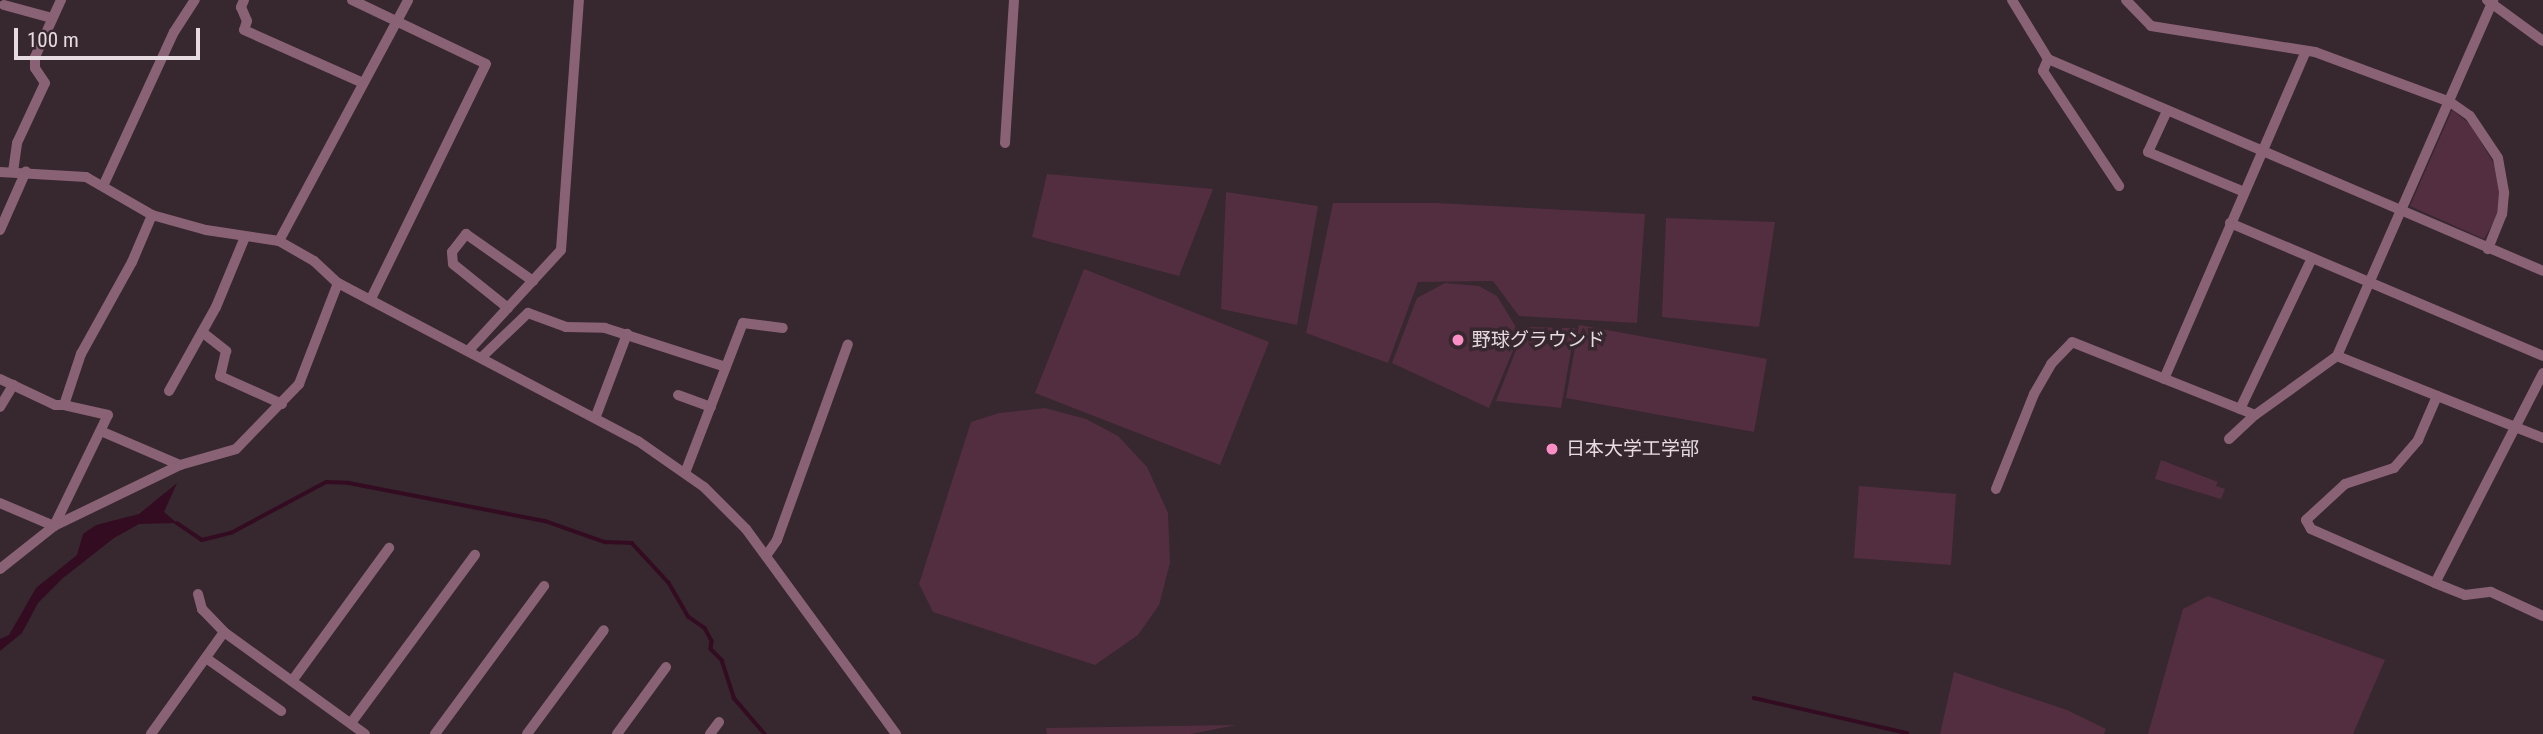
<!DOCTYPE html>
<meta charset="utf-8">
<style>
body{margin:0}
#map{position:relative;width:2543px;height:734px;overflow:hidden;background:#37272e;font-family:"Roboto Condensed","Noto Sans JP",sans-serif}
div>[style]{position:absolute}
.green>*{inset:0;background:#532e40}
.water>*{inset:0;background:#330c22}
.stream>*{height:3.5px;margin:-1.75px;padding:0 1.75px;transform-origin:1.75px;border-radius:1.75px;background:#330c22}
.minor>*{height:10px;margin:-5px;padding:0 5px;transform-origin:5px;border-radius:5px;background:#8a6275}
.dots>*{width:19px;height:19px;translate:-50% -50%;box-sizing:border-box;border:4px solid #37272e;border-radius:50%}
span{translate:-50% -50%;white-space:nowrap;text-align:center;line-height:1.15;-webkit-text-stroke:7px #37272e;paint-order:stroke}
.poi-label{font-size:19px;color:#e6dbe0}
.left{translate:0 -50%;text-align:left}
.scale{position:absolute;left:14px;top:28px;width:186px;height:32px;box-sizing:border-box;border:4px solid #e6dbe0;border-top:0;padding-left:9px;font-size:21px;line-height:24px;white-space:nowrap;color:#e6dbe0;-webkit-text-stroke:5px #37272e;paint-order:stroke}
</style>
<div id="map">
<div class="green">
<div style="clip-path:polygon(2452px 110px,2470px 124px,2496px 167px,2501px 191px,2496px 218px,2484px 239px,2410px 206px)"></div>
<div style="clip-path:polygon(1047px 174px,1213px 189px,1179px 276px,1032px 237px)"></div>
<div style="clip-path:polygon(1226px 192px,1318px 206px,1297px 325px,1221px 309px)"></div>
<div style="clip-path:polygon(1333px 203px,1436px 203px,1645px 214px,1637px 323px,1519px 316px,1493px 281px,1418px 282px,1388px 363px,1306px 333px)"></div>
<div style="clip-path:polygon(1666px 218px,1775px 222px,1759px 327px,1662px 317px)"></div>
<div style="clip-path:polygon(1084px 269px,1269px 342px,1220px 465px,1035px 393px)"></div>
<div style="clip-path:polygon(1445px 283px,1479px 286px,1497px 296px,1520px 334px,1489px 408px,1392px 363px,1417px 298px)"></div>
<div style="clip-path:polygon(1579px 325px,1767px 359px,1754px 432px,1566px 398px)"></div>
<div style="clip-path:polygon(1525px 327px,1575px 328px,1561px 408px,1496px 401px)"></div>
<div style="clip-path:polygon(1045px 408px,1086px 419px,1118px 436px,1147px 467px,1168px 513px,1170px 563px,1159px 605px,1138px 635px,1095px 665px,933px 612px,919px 584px,971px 422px,999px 413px)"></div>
<div style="clip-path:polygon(2161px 460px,2218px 482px,2216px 486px,2225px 489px,2221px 499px,2155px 479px)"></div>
<div style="clip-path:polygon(1859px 486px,1956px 494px,1951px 565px,1854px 558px)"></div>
<div style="clip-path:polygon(2208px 596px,2385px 660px,2353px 734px,2148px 734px,2183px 609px)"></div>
<div style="clip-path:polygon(1954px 672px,2067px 710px,2106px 729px,2104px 734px,1940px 734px)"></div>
<div style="clip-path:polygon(1236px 725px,1191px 734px,1047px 734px,1046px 728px)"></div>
</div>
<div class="water">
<div style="clip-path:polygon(177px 483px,164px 512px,177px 523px,139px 524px,114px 538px,63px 578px,38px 603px,22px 633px,0 651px,0 639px,9px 635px,36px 588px,77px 555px,83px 534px,96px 525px,139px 514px)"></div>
</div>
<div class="stream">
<div style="left:177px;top:523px;width:30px;rotate:34deg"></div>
<div style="left:202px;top:540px;width:30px;rotate:-14deg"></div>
<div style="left:231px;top:533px;width:108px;rotate:-28.2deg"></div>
<div style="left:326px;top:482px;width:23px;rotate:2deg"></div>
<div style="left:349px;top:483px;width:200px;rotate:11deg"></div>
<div style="left:545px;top:521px;width:64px;rotate:19.3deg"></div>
<div style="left:605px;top:542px;width:27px;rotate:2deg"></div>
<div style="left:632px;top:543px;width:54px;rotate:47.2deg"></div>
<div style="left:669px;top:583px;width:39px;rotate:60deg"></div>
<div style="left:689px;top:617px;width:19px;rotate:35deg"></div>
<div style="left:705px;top:628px;width:15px;rotate:62deg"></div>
<div style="left:712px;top:641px;width:8px;rotate:97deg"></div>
<div style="left:711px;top:649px;width:16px;rotate:45deg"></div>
<div style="left:722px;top:660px;width:40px;rotate:72deg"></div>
<div style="left:734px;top:698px;width:48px;rotate:49.3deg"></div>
<div style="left:1754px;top:698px;width:157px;rotate:12.9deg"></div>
</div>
<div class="minor">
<div style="left:244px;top:0;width:8px;rotate:113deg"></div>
<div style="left:241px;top:7px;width:15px;rotate:67deg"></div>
<div style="left:247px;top:21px;width:9px;rotate:108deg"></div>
<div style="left:244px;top:30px;width:130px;rotate:24deg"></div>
<div style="left:352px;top:0;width:148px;rotate:25.5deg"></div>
<div style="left:486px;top:64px;width:262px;rotate:116.1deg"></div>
<div style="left:2012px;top:0;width:69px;rotate:58.6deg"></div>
<div style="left:2048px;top:59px;width:538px;rotate:23.18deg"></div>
<div style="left:2126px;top:0;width:36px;rotate:46deg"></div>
<div style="left:2151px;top:26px;width:166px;rotate:9deg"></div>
<div style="left:2315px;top:52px;width:144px;rotate:20.3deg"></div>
<div style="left:2450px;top:102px;width:24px;rotate:35deg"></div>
<div style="left:2470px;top:116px;width:50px;rotate:56.3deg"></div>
<div style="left:2498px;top:158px;width:36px;rotate:80deg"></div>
<div style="left:2504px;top:193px;width:21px;rotate:95deg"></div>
<div style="left:2502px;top:214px;width:38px;rotate:112deg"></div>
<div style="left:2487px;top:0;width:69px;rotate:36.2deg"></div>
<div style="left:4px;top:5px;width:50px;rotate:15.2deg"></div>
<div style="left:2048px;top:59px;width:13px;rotate:113deg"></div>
<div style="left:2043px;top:71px;width:138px;rotate:56.5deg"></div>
<div style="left:2167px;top:111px;width:45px;rotate:114.9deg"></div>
<div style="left:2148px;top:152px;width:104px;rotate:22.6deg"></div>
<div style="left:1005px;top:143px;width:143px;rotate:-86.4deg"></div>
<div style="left:0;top:172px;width:86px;rotate:3.3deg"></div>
<div style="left:86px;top:177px;width:76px;rotate:29.9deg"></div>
<div style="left:152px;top:215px;width:56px;rotate:15.5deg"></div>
<div style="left:206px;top:230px;width:74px;rotate:8.6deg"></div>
<div style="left:279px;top:241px;width:40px;rotate:29.7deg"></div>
<div style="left:314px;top:261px;width:33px;rotate:43deg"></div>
<div style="left:338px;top:283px;width:339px;rotate:27.8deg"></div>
<div style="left:638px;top:441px;width:80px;rotate:34.9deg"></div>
<div style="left:704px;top:487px;width:59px;rotate:45deg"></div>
<div style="left:746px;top:529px;width:254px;rotate:53.8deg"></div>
<div style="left:13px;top:172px;width:29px;rotate:-82deg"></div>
<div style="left:17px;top:143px;width:66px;rotate:-65deg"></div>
<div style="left:45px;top:83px;width:18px;rotate:-124deg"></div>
<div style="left:35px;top:68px;width:11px;rotate:-90deg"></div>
<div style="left:35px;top:57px;width:63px;rotate:-65.5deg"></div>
<div style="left:104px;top:184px;width:167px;rotate:-65.3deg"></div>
<div style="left:174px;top:32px;width:38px;rotate:-57deg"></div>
<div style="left:2230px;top:223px;width:340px;rotate:23deg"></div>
<div style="left:0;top:230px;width:64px;rotate:-66.2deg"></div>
<div style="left:279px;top:241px;width:273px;rotate:-61.8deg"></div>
<div style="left:508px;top:308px;width:70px;rotate:-141.3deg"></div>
<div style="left:453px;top:264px;width:12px;rotate:-95deg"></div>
<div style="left:452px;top:252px;width:23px;rotate:-52deg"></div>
<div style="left:466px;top:234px;width:82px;rotate:35deg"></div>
<div style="left:202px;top:332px;width:31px;rotate:38deg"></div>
<div style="left:226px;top:351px;width:26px;rotate:103deg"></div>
<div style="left:220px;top:376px;width:68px;rotate:24.3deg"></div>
<div style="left:470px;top:349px;width:134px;rotate:-47.4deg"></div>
<div style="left:561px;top:250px;width:251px;rotate:-85.9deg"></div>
<div style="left:484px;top:355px;width:61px;rotate:-43.7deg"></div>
<div style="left:528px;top:313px;width:40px;rotate:20.2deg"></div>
<div style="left:566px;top:327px;width:39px;rotate:1deg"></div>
<div style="left:605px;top:328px;width:127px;rotate:17.9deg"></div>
<div style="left:2337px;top:356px;width:389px;rotate:-66.3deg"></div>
<div style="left:2543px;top:373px;width:236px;rotate:117.2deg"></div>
<div style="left:2435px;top:583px;width:32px;rotate:22deg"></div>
<div style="left:2465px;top:595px;width:26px;rotate:-7deg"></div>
<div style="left:2491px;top:592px;width:57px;rotate:24.8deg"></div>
<div style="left:0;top:379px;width:61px;rotate:25.3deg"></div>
<div style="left:55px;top:405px;width:9px"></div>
<div style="left:64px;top:405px;width:54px;rotate:-71.6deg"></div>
<div style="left:81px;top:354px;width:105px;rotate:-61deg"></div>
<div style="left:132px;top:262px;width:51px;rotate:-66.9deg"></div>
<div style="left:2164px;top:379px;width:357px;rotate:-66.6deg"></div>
<div style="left:169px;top:391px;width:96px;rotate:-60.8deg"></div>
<div style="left:216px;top:307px;width:76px;rotate:-67.5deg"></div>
<div style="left:678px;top:395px;width:35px;rotate:20deg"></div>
<div style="left:0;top:407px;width:26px;rotate:-59deg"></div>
<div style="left:2240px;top:409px;width:167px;rotate:-64.5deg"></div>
<div style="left:596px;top:416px;width:88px;rotate:-69.3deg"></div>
<div style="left:103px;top:432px;width:84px;rotate:23.2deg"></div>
<div style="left:2229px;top:439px;width:35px;rotate:-43deg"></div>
<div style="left:685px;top:473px;width:161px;rotate:-68.9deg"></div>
<div style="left:743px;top:323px;width:40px;rotate:7.1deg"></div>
<div style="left:1996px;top:489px;width:102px;rotate:-68.2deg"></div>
<div style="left:2034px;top:394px;width:34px;rotate:-60deg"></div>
<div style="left:2051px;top:364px;width:30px;rotate:-46deg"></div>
<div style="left:2072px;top:342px;width:197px;rotate:21.7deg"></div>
<div style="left:2255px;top:415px;width:101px;rotate:-35.7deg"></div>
<div style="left:2337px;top:356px;width:222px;rotate:21.7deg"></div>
<div style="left:0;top:503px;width:59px;rotate:23.1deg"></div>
<div style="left:54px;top:526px;width:123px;rotate:-64.1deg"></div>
<div style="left:108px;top:415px;width:45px;rotate:-167.2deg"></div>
<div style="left:766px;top:556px;width:19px;rotate:-55deg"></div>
<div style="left:777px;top:540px;width:208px;rotate:-70.1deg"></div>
<div style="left:0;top:569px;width:69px;rotate:-38.5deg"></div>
<div style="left:54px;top:526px;width:140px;rotate:-25.8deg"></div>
<div style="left:180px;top:465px;width:58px;rotate:-15.9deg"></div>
<div style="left:236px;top:449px;width:91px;rotate:-45.9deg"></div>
<div style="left:299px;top:384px;width:108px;rotate:-68.9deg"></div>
<div style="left:2435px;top:583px;width:135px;rotate:-156.5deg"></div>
<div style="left:2311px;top:529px;width:10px;rotate:-119deg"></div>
<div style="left:2306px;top:520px;width:53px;rotate:-42.7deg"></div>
<div style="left:2345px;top:484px;width:52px;rotate:-18.1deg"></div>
<div style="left:2394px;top:468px;width:37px;rotate:-49deg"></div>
<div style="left:2418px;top:440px;width:48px;rotate:-66.6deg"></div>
<div style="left:198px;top:594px;width:16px;rotate:75deg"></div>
<div style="left:202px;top:609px;width:32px;rotate:46deg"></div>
<div style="left:206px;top:658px;width:92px;rotate:35.2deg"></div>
<div style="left:292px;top:681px;width:165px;rotate:-53.9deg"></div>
<div style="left:351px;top:723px;width:209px;rotate:-53.6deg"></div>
<div style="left:151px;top:734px;width:125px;rotate:-54.4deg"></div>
<div style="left:224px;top:632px;width:174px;rotate:35.9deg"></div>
<div style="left:435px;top:734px;width:184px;rotate:-53.6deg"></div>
<div style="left:527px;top:734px;width:129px;rotate:-53.5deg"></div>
<div style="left:617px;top:734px;width:83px;rotate:-53.8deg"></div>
<div style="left:710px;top:734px;width:15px;rotate:-53deg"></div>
</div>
<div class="dots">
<div style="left:1458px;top:340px;background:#fb8fc5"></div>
<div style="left:1552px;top:449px;background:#fb8fc5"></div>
</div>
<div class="poi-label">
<span class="left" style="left:1472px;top:340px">野球グラウンド</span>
<span class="left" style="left:1566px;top:449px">日本大学工学部</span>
</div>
<div class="scale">100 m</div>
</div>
